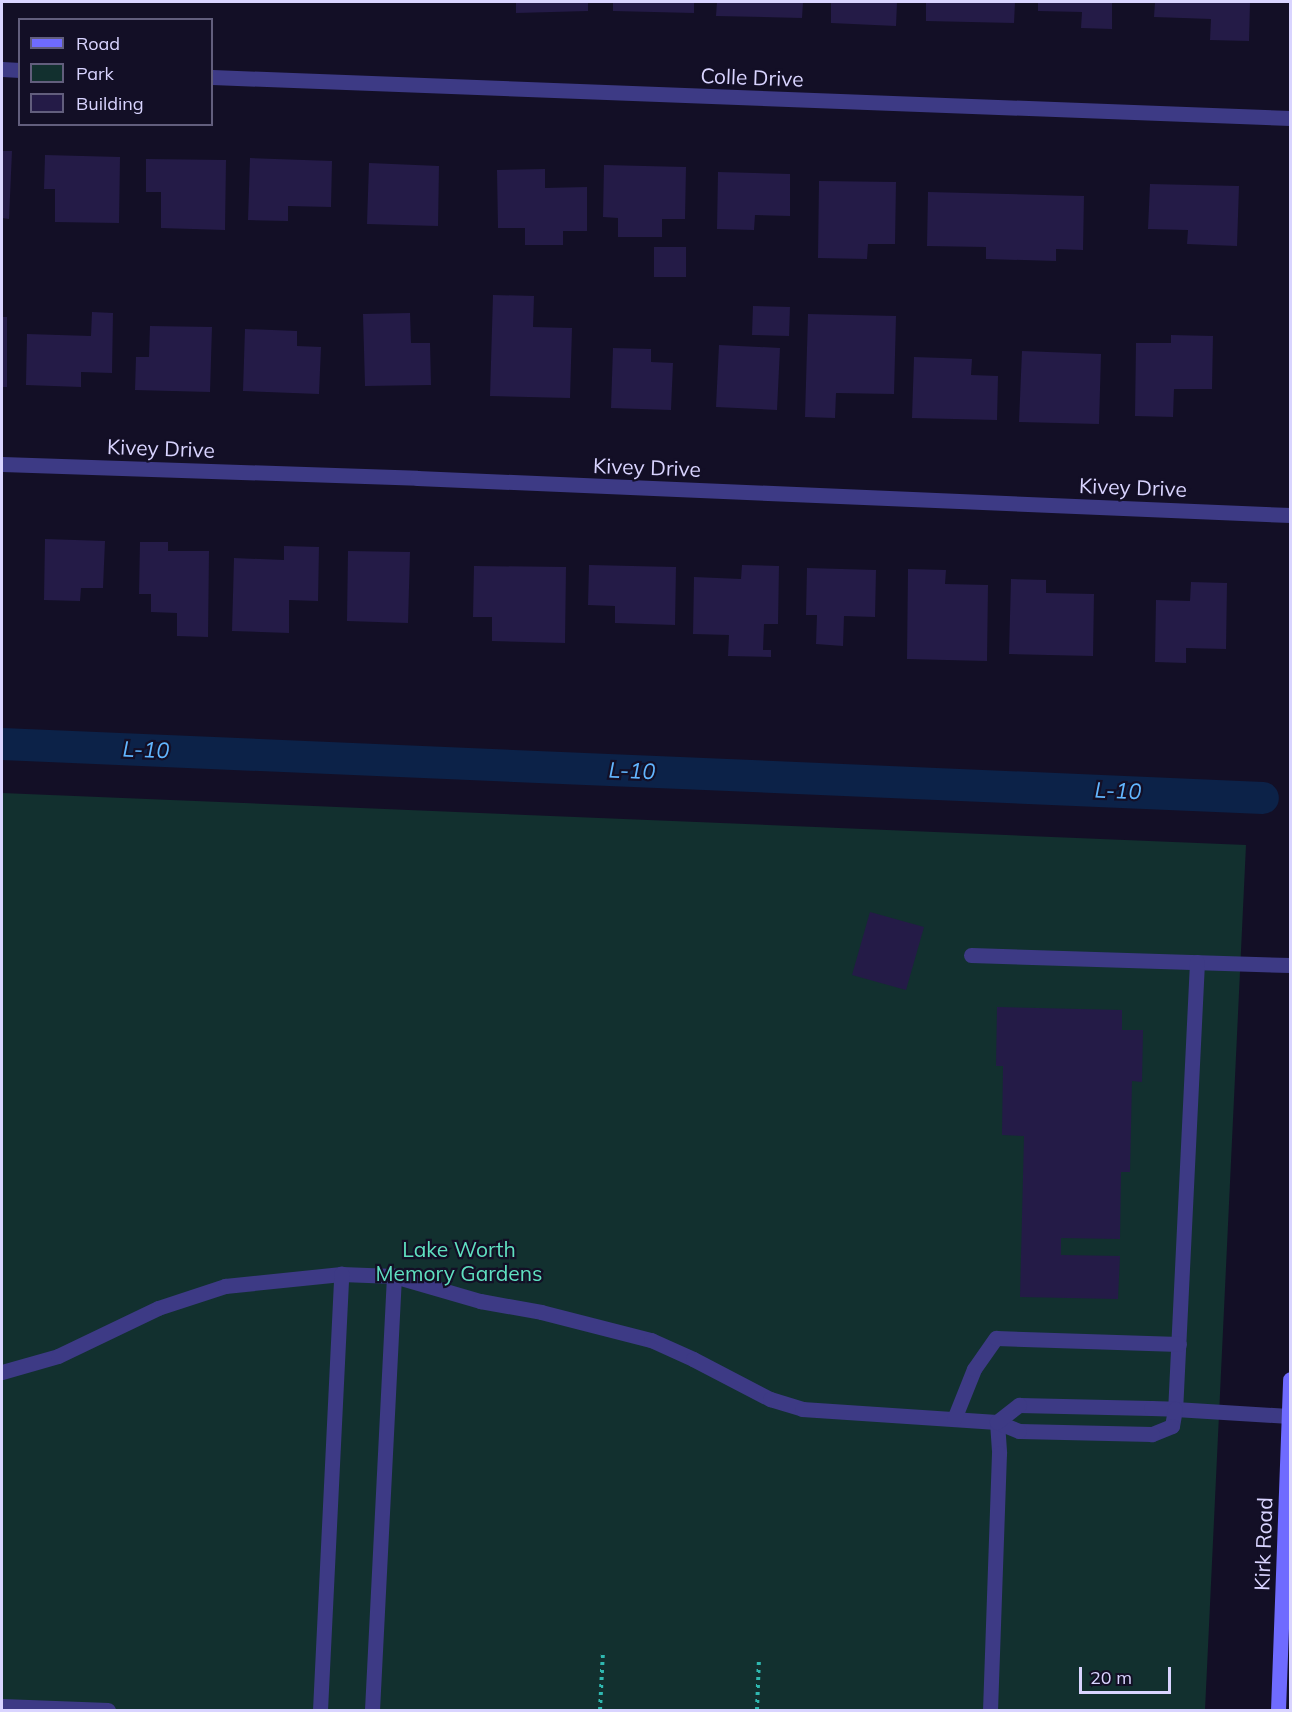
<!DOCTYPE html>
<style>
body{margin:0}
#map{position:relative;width:1292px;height:1712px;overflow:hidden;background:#130f26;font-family:Mulish,sans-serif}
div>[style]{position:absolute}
.green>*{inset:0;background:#12302f}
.canal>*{height:32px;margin:-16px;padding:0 16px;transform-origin:16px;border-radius:16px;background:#0c2248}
.building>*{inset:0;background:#241b47}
.path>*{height:4px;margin-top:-2px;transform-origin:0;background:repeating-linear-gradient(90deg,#2fb8b0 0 3px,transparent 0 7.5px)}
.lane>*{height:15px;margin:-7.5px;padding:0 7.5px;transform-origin:7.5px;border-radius:7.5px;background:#3d3a85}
.street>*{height:15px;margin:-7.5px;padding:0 7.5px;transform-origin:7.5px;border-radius:7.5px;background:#3d3a85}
.secondary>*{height:15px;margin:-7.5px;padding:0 7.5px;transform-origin:7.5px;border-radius:7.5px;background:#6f6bff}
span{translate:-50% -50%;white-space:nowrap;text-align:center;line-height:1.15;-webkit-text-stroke:4.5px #130f26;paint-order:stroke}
.street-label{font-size:21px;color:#d9d4ff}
.park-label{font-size:21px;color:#5fe0c0}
.water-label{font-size:22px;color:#62b6ff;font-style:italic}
.frame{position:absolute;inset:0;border:3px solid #d9d4ff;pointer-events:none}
.legend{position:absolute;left:18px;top:18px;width:195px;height:108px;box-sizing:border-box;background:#130f26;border:2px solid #625e7d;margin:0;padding:8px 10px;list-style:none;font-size:18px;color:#d9d4ff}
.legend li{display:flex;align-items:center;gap:12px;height:30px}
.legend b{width:30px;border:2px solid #625e7d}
.scale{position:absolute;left:1079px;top:1667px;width:92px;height:27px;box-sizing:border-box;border:3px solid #d9d4ff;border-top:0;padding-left:8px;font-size:18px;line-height:21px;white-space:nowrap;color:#d9d4ff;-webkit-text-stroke:4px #130f26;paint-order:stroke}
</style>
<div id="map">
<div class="green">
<div style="clip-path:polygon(2px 793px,1246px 845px,1205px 1710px,2px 1710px)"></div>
</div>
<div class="canal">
<div style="left:2px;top:744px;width:1262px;rotate:2.45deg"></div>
</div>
<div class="building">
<div style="clip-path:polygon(516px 2px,588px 2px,588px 11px,516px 13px)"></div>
<div style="clip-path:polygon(613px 2px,694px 2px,694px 13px,613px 11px)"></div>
<div style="clip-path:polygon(717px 2px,803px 2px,802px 18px,716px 16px)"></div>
<div style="clip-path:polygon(831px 2px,897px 2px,896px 26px,831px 23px)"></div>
<div style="clip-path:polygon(926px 2px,1015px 2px,1014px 23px,926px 21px)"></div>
<div style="clip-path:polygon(1038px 2px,1112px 2px,1112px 29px,1081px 28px,1082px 12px,1038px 11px)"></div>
<div style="clip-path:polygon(1155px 2px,1250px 2px,1249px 41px,1210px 40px,1211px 19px,1154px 17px)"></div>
<div style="clip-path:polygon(2px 151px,12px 151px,9px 219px,2px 218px)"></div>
<div style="clip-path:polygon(45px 155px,120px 157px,119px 223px,55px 222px,55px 189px,44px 189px)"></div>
<div style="clip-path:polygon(250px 158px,332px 161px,331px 207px,288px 206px,288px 221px,248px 220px)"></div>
<div style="clip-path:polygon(146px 159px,226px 160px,225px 230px,161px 228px,161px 192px,146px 192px)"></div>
<div style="clip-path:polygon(369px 163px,439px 166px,438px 226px,367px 224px)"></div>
<div style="clip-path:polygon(604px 165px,686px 167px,685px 219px,662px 219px,662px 237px,618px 237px,618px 218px,603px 217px)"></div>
<div style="clip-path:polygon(545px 169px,545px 188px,587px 187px,587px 231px,563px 231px,563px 245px,525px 245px,525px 228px,498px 228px,497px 170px)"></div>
<div style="clip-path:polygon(718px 172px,790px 174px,790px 216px,755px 215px,754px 230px,717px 229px)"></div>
<div style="clip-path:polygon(819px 181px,896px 182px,895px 244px,868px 244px,867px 259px,818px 258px)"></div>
<div style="clip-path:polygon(1150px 184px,1239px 186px,1237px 246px,1187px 244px,1188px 230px,1148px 229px)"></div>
<div style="clip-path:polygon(928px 192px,1084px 196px,1083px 250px,1056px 249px,1056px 261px,986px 259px,986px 247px,927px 246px)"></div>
<div style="clip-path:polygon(654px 247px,686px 247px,686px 277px,654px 277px)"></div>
<div style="clip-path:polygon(493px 295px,534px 296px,533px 327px,572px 328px,570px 398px,490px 396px)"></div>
<div style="clip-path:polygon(753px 306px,790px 307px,789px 336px,752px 335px)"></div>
<div style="clip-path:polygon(92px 312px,113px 313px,112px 373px,81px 372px,81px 387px,26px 385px,27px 334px,91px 336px)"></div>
<div style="clip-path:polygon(410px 313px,411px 343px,430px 343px,431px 385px,365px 386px,363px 314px)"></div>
<div style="clip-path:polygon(808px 314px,896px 316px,894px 394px,836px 393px,835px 418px,805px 417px)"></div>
<div style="clip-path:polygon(2px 317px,7px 317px,7px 387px,2px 387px)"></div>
<div style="clip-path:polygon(150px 326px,212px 327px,210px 392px,135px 390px,136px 357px,149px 357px)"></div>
<div style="clip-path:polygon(245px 329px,297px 331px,297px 346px,321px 347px,319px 394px,243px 391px)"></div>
<div style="clip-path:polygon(1171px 335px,1213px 336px,1212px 389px,1174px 389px,1173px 417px,1135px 416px,1136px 343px,1171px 343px)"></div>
<div style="clip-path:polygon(719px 345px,780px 348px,777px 410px,716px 407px)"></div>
<div style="clip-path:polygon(613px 348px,651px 349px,651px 362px,673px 363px,671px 410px,611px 408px)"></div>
<div style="clip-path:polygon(1022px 351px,1101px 354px,1099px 424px,1019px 422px)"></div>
<div style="clip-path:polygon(914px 357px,972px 359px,971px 375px,998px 376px,997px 420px,912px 418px)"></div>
<div style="clip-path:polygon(45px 539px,105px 541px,103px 588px,81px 588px,80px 601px,44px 600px)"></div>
<div style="clip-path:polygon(140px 542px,168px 542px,168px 551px,209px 551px,208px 637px,177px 636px,177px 613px,151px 612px,151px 594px,139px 594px)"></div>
<div style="clip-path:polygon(284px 546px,319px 547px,318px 601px,289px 600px,289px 633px,232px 631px,234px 558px,284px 560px)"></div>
<div style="clip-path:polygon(348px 551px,410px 552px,408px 623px,347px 621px)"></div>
<div style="clip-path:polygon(589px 565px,676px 567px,675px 625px,615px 623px,615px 606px,588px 605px)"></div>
<div style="clip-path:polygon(742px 565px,779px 566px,778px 624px,764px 624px,763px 650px,771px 650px,771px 657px,728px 656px,729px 635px,693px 634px,694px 577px,741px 579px)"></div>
<div style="clip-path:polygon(474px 566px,566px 567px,565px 643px,492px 641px,492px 617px,473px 617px)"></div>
<div style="clip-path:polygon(807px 568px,876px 570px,875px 617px,844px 616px,843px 646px,816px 644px,817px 615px,806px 615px)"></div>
<div style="clip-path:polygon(908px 569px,946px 570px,945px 584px,988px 585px,987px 661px,907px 659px)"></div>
<div style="clip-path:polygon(1011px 579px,1046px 580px,1046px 593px,1094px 594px,1093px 656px,1009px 654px)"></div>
<div style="clip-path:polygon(1191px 582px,1227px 583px,1226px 649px,1186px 648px,1186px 663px,1155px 662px,1156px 600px,1190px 601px)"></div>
<div style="clip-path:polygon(870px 912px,924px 927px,906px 990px,852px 975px)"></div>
<div style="clip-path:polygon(997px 1007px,1122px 1010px,1122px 1030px,1143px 1030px,1142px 1082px,1132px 1081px,1130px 1172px,1121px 1172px,1120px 1239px,1061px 1238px,1061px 1255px,1120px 1256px,1118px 1299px,1020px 1297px,1024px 1136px,1002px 1135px,1003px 1066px,996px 1066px)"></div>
</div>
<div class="path">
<div style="left:600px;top:1710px;width:59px;rotate:-87.1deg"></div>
<div style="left:757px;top:1710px;width:51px;rotate:-87.8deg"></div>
</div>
<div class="lane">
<div style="left:971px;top:955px;width:319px;rotate:1.8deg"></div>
<div style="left:1197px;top:962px;width:448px;rotate:92.8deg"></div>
<div style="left:1175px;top:1409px;width:114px;rotate:3.5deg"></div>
<div style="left:2px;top:1372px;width:58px;rotate:-15.9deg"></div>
<div style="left:58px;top:1356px;width:111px;rotate:-25.6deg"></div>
<div style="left:158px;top:1308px;width:71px;rotate:-18.2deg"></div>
<div style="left:225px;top:1286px;width:117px;rotate:-5.9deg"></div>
<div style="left:341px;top:1274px;width:53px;rotate:2.2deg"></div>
<div style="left:394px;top:1276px;width:90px;rotate:16.2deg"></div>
<div style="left:480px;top:1301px;width:62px;rotate:10.2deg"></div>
<div style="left:541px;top:1312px;width:114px;rotate:14.3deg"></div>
<div style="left:651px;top:1340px;width:46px;rotate:24.3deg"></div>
<div style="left:693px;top:1359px;width:87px;rotate:27.5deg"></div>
<div style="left:770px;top:1399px;width:34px;rotate:17deg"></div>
<div style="left:802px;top:1409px;width:195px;rotate:3.8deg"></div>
<div style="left:997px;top:1422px;width:31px;rotate:86deg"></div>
<div style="left:999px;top:1453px;width:257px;rotate:92deg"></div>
<div style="left:1019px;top:1405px;width:132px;rotate:1.3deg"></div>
<div style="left:1151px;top:1408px;width:24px;rotate:2deg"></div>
<div style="left:1175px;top:1409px;width:17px;rotate:100deg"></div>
<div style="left:1172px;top:1426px;width:22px;rotate:158deg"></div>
<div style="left:1152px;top:1434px;width:133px;rotate:-178.7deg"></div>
<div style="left:1019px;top:1431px;width:24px;rotate:-158deg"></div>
<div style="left:997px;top:1422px;width:28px;rotate:-38deg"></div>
<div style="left:954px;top:1419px;width:54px;rotate:-68.2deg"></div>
<div style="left:974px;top:1369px;width:38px;rotate:-55deg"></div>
<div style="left:996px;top:1338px;width:183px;rotate:1.9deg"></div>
<div style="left:2px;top:1706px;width:106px;rotate:2.2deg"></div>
<div style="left:320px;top:1710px;width:437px;rotate:-87.2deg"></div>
<div style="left:372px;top:1710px;width:435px;rotate:-87.1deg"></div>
</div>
<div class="street">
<div style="left:2px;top:69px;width:18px;rotate:3deg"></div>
<div style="left:212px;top:77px;width:1079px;rotate:2.18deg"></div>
<div style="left:2px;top:464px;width:415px;rotate:1.9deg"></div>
<div style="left:417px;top:478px;width:874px;rotate:2.43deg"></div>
</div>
<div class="secondary">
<div style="left:1278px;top:1710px;width:331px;rotate:-87.9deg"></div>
</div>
<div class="street-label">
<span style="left:752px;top:77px;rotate:2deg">Colle Drive</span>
<span style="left:161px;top:448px;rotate:2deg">Kivey Drive</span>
<span style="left:647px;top:467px;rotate:2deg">Kivey Drive</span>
<span style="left:1133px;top:487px;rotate:2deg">Kivey Drive</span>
<span style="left:1263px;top:1544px;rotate:-88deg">Kirk Road</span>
</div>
<div class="park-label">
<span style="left:459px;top:1261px">Lake Worth<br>Memory Gardens</span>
</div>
<div class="water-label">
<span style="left:146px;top:750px;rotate:2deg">L-10</span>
<span style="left:632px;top:771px;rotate:2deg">L-10</span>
<span style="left:1118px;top:791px;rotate:2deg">L-10</span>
</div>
<div class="frame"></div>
<ul class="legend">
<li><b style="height:8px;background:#6f6bff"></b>Road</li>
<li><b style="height:16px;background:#12302f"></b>Park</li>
<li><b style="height:16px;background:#241b47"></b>Building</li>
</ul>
<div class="scale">20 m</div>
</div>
